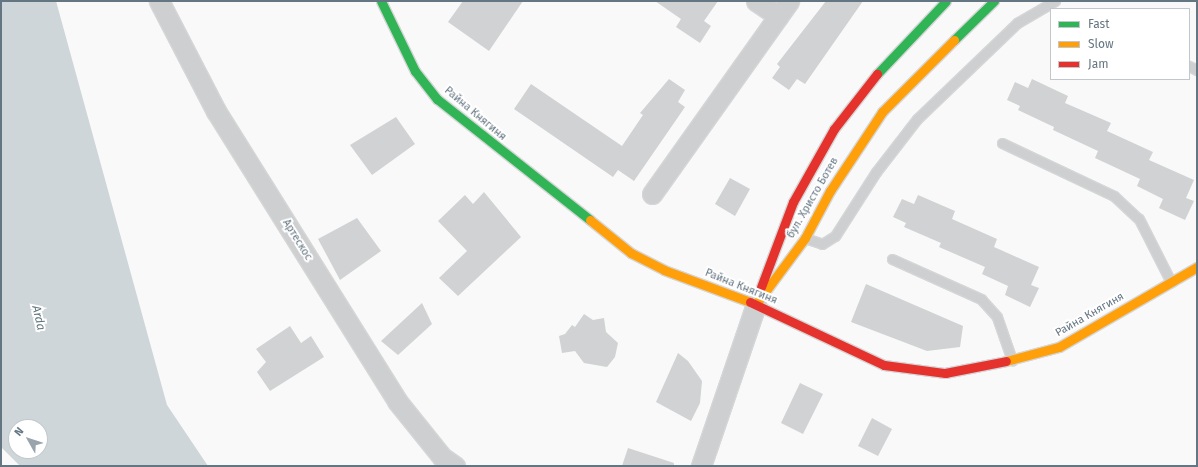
<!DOCTYPE html>
<meta charset="utf-8">
<style>
body{margin:0}
#map{position:relative;width:1198px;height:467px;overflow:hidden;background:#f9f9f9;font-family:"Fira Sans",sans-serif}
div>[style]{position:absolute}
.water>*{inset:0;background:#ced6d9}
.building>*{inset:0;background:#d0d2d3}
.roads{filter:drop-shadow(1px 0 #d5d6d7) drop-shadow(-1px 0 #d5d6d7) drop-shadow(0 1px #d5d6d7) drop-shadow(0 -1px #d5d6d7)}
.lane>*{height:9px;margin:-4.5px;padding:0 4.5px;transform-origin:4.5px;border-radius:4.5px;background:#cecfd0}
.street>*{height:19px;margin:-9.5px;padding:0 9.5px;transform-origin:9.5px;border-radius:9.5px;background:#cecfd0}
.fast>*{height:9px;margin:-4.5px;padding:0 4.5px;transform-origin:4.5px;border-radius:4.5px;background:#30b455}
.slow>*{height:9px;margin:-4.5px;padding:0 4.5px;transform-origin:4.5px;border-radius:4.5px;background:#ff9f0a}
.jam>*{height:9px;margin:-4.5px;padding:0 4.5px;transform-origin:4.5px;border-radius:4.5px;background:#e5322d}
span{translate:-50% -50%;white-space:nowrap;text-align:center;line-height:1.15;-webkit-text-stroke:4px #fff;paint-order:stroke}
.street-label{font-size:11px;color:#657683}
.water-label{font-size:12px;color:#60757c;font-style:italic}
.frame{position:absolute;inset:0;border:2px solid #657683;pointer-events:none}
.legend{position:absolute;left:1050px;top:8px;width:140px;height:72px;box-sizing:border-box;background:#fff;border:1px solid #c1c8cd;margin:0;padding:5px 7px;list-style:none;font-size:12px;color:#657683}
.legend li{display:flex;align-items:center;gap:8px;height:20px}
.legend b{width:20px;border:1px solid #c1c8cd}
.north{position:absolute;left:8px;top:419px;width:40px;height:40px;box-sizing:border-box;background:#fff;border:1px solid #c1c8cd;border-radius:50%;rotate:309deg;font-size:11px;font-weight:700;line-height:16px;text-align:center;color:#657683}
.north::after{content:'';display:block;margin:auto;width:14px;height:18px;background:#99a4ac;clip-path:polygon(50% 0,100% 100%,50% 72%,0 100%)}
</style>
<div id="map">
<div class="water">
<div style="clip-path:polygon(evenodd,1px 1px,56px 1px,167px 405px,208px 466px,20px 466px,1px 447px,1px 1px,16px 427px,40px 427px,40px 451px,16px 451px,16px 427px)"></div>
</div>
<div class="building">
<div style="clip-path:polygon(463px 1px,523px 1px,489px 51px,448px 22px)"></div>
<div style="clip-path:polygon(655px 1px,718px 1px,704px 21px,711px 26px,700px 43px,676px 27px,681px 19px)"></div>
<div style="clip-path:polygon(826px 1px,863px 1px,805px 84px,797px 79px,789px 90px,772px 78px,780px 67px,777px 64px)"></div>
<div style="clip-path:polygon(669px 79px,685px 90px,678px 102px,685px 107px,634px 181px,618px 170px,613px 177px,514px 109px,531px 84px,622px 146px,643px 115px,640px 113px)"></div>
<div style="clip-path:polygon(1032px 79px,1068px 96px,1065px 103px,1111px 123px,1107px 131px,1153px 152px,1149px 160px,1194px 180px,1186px 198px,1194px 201px,1185px 220px,1159px 208px,1163px 199px,1137px 186px,1140px 179px,1095px 158px,1098px 151px,1053px 130px,1054px 127px,1018px 110px,1020px 106px,1007px 100px,1015px 82px,1028px 88px)"></div>
<div style="clip-path:polygon(396px 117px,415px 144px,372px 175px,350px 145px)"></div>
<div style="clip-path:polygon(730px 178px,750px 189px,735px 216px,715px 204px)"></div>
<div style="clip-path:polygon(484px 192px,521px 237px,458px 296px,439px 278px,467px 251px,438px 221px,465px 195px,473px 204px)"></div>
<div style="clip-path:polygon(918px 195px,955px 211px,952px 219px,997px 239px,994px 247px,1039px 267px,1031px 285px,1039px 288px,1030px 307px,1005px 295px,1008px 286px,982px 274px,985px 267px,939px 247px,941px 243px,904px 227px,906px 223px,893px 217px,902px 199px,914px 204px)"></div>
<div style="clip-path:polygon(357px 218px,381px 251px,340px 280px,318px 239px)"></div>
<div style="clip-path:polygon(866px 284px,963px 326px,960px 347px,927px 351px,851px 322px)"></div>
<div style="clip-path:polygon(422px 303px,432px 324px,398px 355px,381px 341px)"></div>
<div style="clip-path:polygon(584px 314px,593px 320px,604px 318px,606px 332px,618px 343px,615px 357px,607px 367px,584px 363px,575px 351px,562px 353px,559px 336px,565px 334px,572px 325px,575px 327px)"></div>
<div style="clip-path:polygon(290px 326px,301px 343px,311px 336px,324px 357px,270px 391px,257px 372px,266px 362px,256px 349px)"></div>
<div style="clip-path:polygon(678px 353px,688px 361px,702px 381px,700px 403px,691px 421px,656px 402px)"></div>
<div style="clip-path:polygon(800px 383px,823px 394px,803px 434px,781px 423px)"></div>
<div style="clip-path:polygon(872px 418px,892px 429px,878px 456px,858px 446px)"></div>
<div style="clip-path:polygon(628px 448px,674px 463px,674px 466px,622px 466px)"></div>
</div>
<div class="roads">
<div class="lane">
<div style="left:1189px;top:66px;width:9px;rotate:27deg"></div>
<div style="left:1002px;top:143px;width:124px;rotate:25.3deg"></div>
<div style="left:1114px;top:196px;width:34px;rotate:43deg"></div>
<div style="left:1139px;top:219px;width:71px;rotate:63.1deg"></div>
<div style="left:805px;top:238px;width:18px;rotate:19deg"></div>
<div style="left:822px;top:244px;width:15px;rotate:-32deg"></div>
<div style="left:835px;top:236px;width:76px;rotate:-57.4deg"></div>
<div style="left:876px;top:172px;width:67px;rotate:-52.3deg"></div>
<div style="left:917px;top:119px;width:139px;rotate:-43.8deg"></div>
<div style="left:1017px;top:23px;width:44px;rotate:-30.1deg"></div>
<div style="left:892px;top:259px;width:98px;rotate:24.2deg"></div>
<div style="left:981px;top:299px;width:24px;rotate:48deg"></div>
<div style="left:997px;top:317px;width:46px;rotate:70.8deg"></div>
</div>
<div class="street">
<div style="left:159px;top:1px;width:124px;rotate:62.6deg"></div>
<div style="left:216px;top:111px;width:342px;rotate:58deg"></div>
<div style="left:397px;top:401px;width:72px;rotate:51.2deg"></div>
<div style="left:442px;top:457px;width:16px;rotate:35deg"></div>
<div style="left:756px;top:1px;width:27px;rotate:34deg"></div>
<div style="left:652px;top:194px;width:237px;rotate:-54.6deg"></div>
<div style="left:701px;top:466px;width:171px;rotate:-71.2deg"></div>
</div>
<div class="fast">
<div style="left:381px;top:1px;width:78px;rotate:64.1deg"></div>
<div style="left:415px;top:71px;width:36px;rotate:52deg"></div>
<div style="left:437px;top:99px;width:195px;rotate:38.3deg"></div>
<div style="left:954px;top:40px;width:56px;rotate:-44.3deg"></div>
<div style="left:877px;top:74px;width:100px;rotate:-46.6deg"></div>
</div>
<div class="slow">
<div style="left:590px;top:220px;width:53px;rotate:38.8deg"></div>
<div style="left:631px;top:253px;width:37px;rotate:27deg"></div>
<div style="left:664px;top:270px;width:92px;rotate:20.4deg"></div>
<div style="left:756px;top:304px;width:82px;rotate:-53.4deg"></div>
<div style="left:805px;top:238px;width:53px;rotate:-62deg"></div>
<div style="left:830px;top:191px;width:95px;rotate:-56.6deg"></div>
<div style="left:882px;top:112px;width:102px;rotate:-45deg"></div>
<div style="left:1006px;top:361px;width:55px;rotate:-14.8deg"></div>
<div style="left:1059px;top:347px;width:160px;rotate:-30.1deg"></div>
</div>
<div class="jam">
<div style="left:761px;top:287px;width:91px;rotate:-69.4deg"></div>
<div style="left:793px;top:202px;width:84px;rotate:-60.7deg"></div>
<div style="left:834px;top:129px;width:70px;rotate:-52deg"></div>
<div style="left:750px;top:302px;width:148px;rotate:25.2deg"></div>
<div style="left:884px;top:365px;width:62px;rotate:7.5deg"></div>
<div style="left:945px;top:373px;width:62px;rotate:-11.1deg"></div>
</div>
</div>
<div class="street-label">
<span style="left:475px;top:114px;rotate:40deg">Райна Княгиня</span>
<span style="left:813px;top:198px;rotate:-60deg">бул. Христо Ботев</span>
<span style="left:297px;top:240px;rotate:58deg">Артескос</span>
<span style="left:741px;top:287px;rotate:22deg">Райна Княгиня</span>
<span style="left:1090px;top:315px;rotate:-30deg">Райна Княгиня</span>
</div>
<div class="water-label">
<span style="left:38px;top:318px;rotate:77deg">Arda</span>
</div>
<div class="frame"></div>
<ul class="legend">
<li><b style="height:5px;background:#30b455"></b>Fast</li>
<li><b style="height:5px;background:#ff9f0a"></b>Slow</li>
<li><b style="height:5px;background:#e5322d"></b>Jam</li>
</ul>
<div class="north">N</div>
</div>
